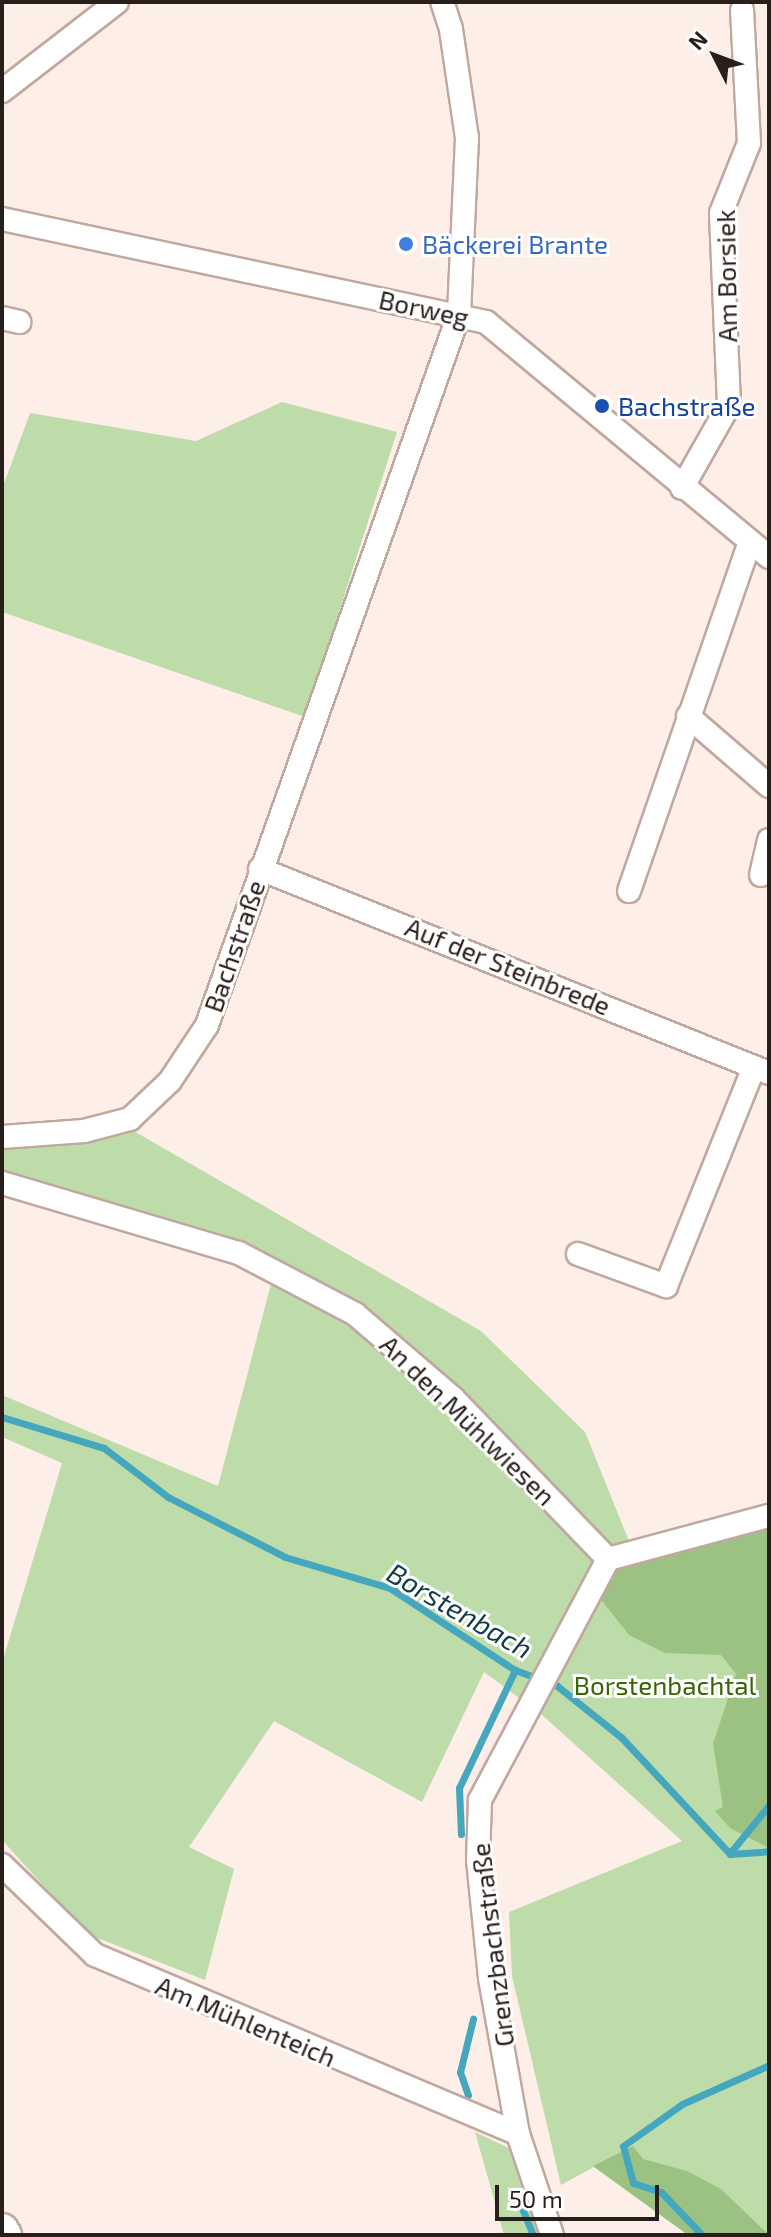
<!DOCTYPE html>
<meta charset="utf-8">
<style>
body{margin:0}
#map{position:relative;width:771px;height:2237px;overflow:hidden;background:#fdeee8;font-family:"Exo 2",sans-serif}
div>[style]{position:absolute}
.green>*{inset:0;background:#bedcaa}
.forest>*{inset:0;background:#9cc283}
.stream>*{height:7px;margin:-3.5px;padding:0 3.5px;transform-origin:3.5px;border-radius:3.5px;background:#44a7be}
.roads{filter:drop-shadow(2px 0 #c0a89f) drop-shadow(-2px 0 #c0a89f) drop-shadow(0 2px #c0a89f) drop-shadow(0 -2px #c0a89f)}
.minor>*{height:22px;margin:-11px;padding:0 11px;transform-origin:11px;border-radius:11px;background:#fff}
.highway>*{height:32px;margin:-16px;padding:0 16px;transform-origin:16px;border-radius:16px;background:#fff}
.dots>*{width:22px;height:22px;translate:-50% -50%;box-sizing:border-box;border:4px solid #fff;border-radius:50%}
span{translate:-50% -50%;white-space:nowrap;text-align:center;line-height:1.15;-webkit-text-stroke:6px #fff;paint-order:stroke}
.shop-label{font-size:26px;color:#366cbe}
.left{translate:0 -50%;text-align:left}
.street-label{font-size:26px;color:#281f1b}
.transit-label{font-size:26px;color:#164399}
.park-label{font-size:26px;color:#386505}
.water-label{font-size:28px;color:#0f3c46;font-style:italic}
.frame{position:absolute;inset:0;border:4px solid #281f1b;pointer-events:none}
.north{position:absolute;left:675px;top:16px;width:80px;height:80px;-webkit-text-stroke:6px #fff;paint-order:stroke;rotate:312deg;font-size:22px;font-weight:700;line-height:32px;text-align:center;color:#281f1b}
.north::after{content:'';display:block;margin:auto;width:28px;height:36px;background:#281f1b;clip-path:polygon(50% 0,100% 100%,50% 72%,0 100%)}
.scale{position:absolute;left:495px;top:2185px;width:164px;height:36px;box-sizing:border-box;border:4px solid #281f1b;border-top:0;padding-left:10px;font-size:24px;line-height:28px;white-space:nowrap;color:#281f1b;-webkit-text-stroke:6px #fff;paint-order:stroke}
</style>
<div id="map">
<div class="green">
<div style="clip-path:polygon(282px 402px,397px 432px,305px 717px,2px 612px,2px 489px,30px 413px,196px 441px)"></div>
<div style="clip-path:polygon(125px 1126px,481px 1331px,585px 1432px,635px 1556px,769px 1524px,769px 2235px,688px 2235px,594px 2167px,561px 2185px,512px 1976px,509px 1912px,682px 1841px,541px 1714px,484px 1672px,422px 1802px,274px 1721px,189px 1847px,234px 1869px,205px 1980px,87px 1934px,2px 1840px,2px 1663px,62px 1463px,2px 1437px,2px 1395px,218px 1486px,276px 1265px,2px 1176px,2px 1140px)"></div>
<div style="clip-path:polygon(475px 2132px,511px 2149px,540px 2235px,504px 2235px)"></div>
</div>
<div class="forest">
<div style="clip-path:polygon(769px 1524px,769px 1848px,730px 1828px,715px 1811px,723px 1807px,713px 1744px,736px 1674px,721px 1655px,665px 1653px,629px 1635px,595px 1592px,610px 1562px)"></div>
<div style="clip-path:polygon(633px 2146px,643px 2159px,687px 2171px,721px 2189px,769px 2235px,688px 2235px,593px 2166px)"></div>
</div>
<div class="stream">
<div style="left:2px;top:1417px;width:107px;rotate:16.9deg"></div>
<div style="left:104px;top:1448px;width:81px;rotate:37.4deg"></div>
<div style="left:168px;top:1497px;width:131px;rotate:27.1deg"></div>
<div style="left:285px;top:1557px;width:109px;rotate:16.4deg"></div>
<div style="left:390px;top:1588px;width:149px;rotate:33.3deg"></div>
<div style="left:515px;top:1670px;width:44px;rotate:20.1deg"></div>
<div style="left:556px;top:1685px;width:83px;rotate:38.7deg"></div>
<div style="left:621px;top:1737px;width:160px;rotate:47deg"></div>
<div style="left:730px;top:1854px;width:39px;rotate:-4deg"></div>
<div style="left:461px;top:1834px;width:46px;rotate:-92.5deg"></div>
<div style="left:459px;top:1788px;width:131px;rotate:-64.6deg"></div>
<div style="left:730px;top:1853px;width:62px;rotate:-50.9deg"></div>
<div style="left:468px;top:2095px;width:24px;rotate:-109deg"></div>
<div style="left:460px;top:2072px;width:55px;rotate:-76.2deg"></div>
<div style="left:517px;top:2196px;width:42px;rotate:67.7deg"></div>
<div style="left:702px;top:2235px;width:59px;rotate:-133.6deg"></div>
<div style="left:661px;top:2192px;width:29px;rotate:-162deg"></div>
<div style="left:633px;top:2183px;width:38px;rotate:-105deg"></div>
<div style="left:623px;top:2146px;width:72px;rotate:-35.4deg"></div>
<div style="left:682px;top:2104px;width:95px;rotate:-24.1deg"></div>
</div>
<div class="roads">
<div class="minor">
<div style="left:2px;top:91px;width:145px;rotate:-37.7deg"></div>
<div style="left:2px;top:219px;width:495px;rotate:12deg"></div>
<div style="left:486px;top:322px;width:368px;rotate:39.7deg"></div>
<div style="left:2px;top:318px;width:18px;rotate:13deg"></div>
<div style="left:682px;top:488px;width:95px;rotate:-60.5deg"></div>
<div style="left:729px;top:405px;width:192px;rotate:-92.4deg"></div>
<div style="left:721px;top:213px;width:75px;rotate:-68.2deg"></div>
<div style="left:749px;top:143px;width:133px;rotate:-93deg"></div>
<div style="left:688px;top:716px;width:107px;rotate:40.8deg"></div>
<div style="left:260px;top:869px;width:548px;rotate:21.84deg"></div>
<div style="left:761px;top:875px;width:36px;rotate:-77deg"></div>
<div style="left:629px;top:891px;width:369px;rotate:-70.9deg"></div>
<div style="left:2px;top:1137px;width:82px;rotate:-4.2deg"></div>
<div style="left:84px;top:1131px;width:48px;rotate:-14.6deg"></div>
<div style="left:130px;top:1119px;width:55px;rotate:-43.5deg"></div>
<div style="left:170px;top:1081px;width:67px;rotate:-56.5deg"></div>
<div style="left:207px;top:1025px;width:754px;rotate:-70.48deg"></div>
<div style="left:459px;top:314px;width:176px;rotate:-87.4deg"></div>
<div style="left:467px;top:138px;width:110px;rotate:-98.4deg"></div>
<div style="left:451px;top:29px;width:28px;rotate:-108deg"></div>
<div style="left:2px;top:1183px;width:247px;rotate:16.5deg"></div>
<div style="left:239px;top:1253px;width:131px;rotate:27.7deg"></div>
<div style="left:355px;top:1314px;width:129px;rotate:40.6deg"></div>
<div style="left:453px;top:1398px;width:223px;rotate:46.1deg"></div>
<div style="left:578px;top:1254px;width:94px;rotate:20deg"></div>
<div style="left:666px;top:1286px;width:236px;rotate:-68.1deg"></div>
<div style="left:2px;top:1865px;width:129px;rotate:44.1deg"></div>
<div style="left:95px;top:1955px;width:459px;rotate:22.9deg"></div>
<div style="left:552px;top:2235px;width:107px;rotate:-108.6deg"></div>
<div style="left:518px;top:2134px;width:158px;rotate:-100.2deg"></div>
<div style="left:490px;top:1978px;width:119px;rotate:-95.8deg"></div>
<div style="left:478px;top:1860px;width:60px;rotate:-88.1deg"></div>
<div style="left:480px;top:1800px;width:273px;rotate:-62deg"></div>
<div style="left:608px;top:1559px;width:167px;rotate:-15deg"></div>
</div>
<div class="highway">
<div style="left:2px;top:2230px;width:6px;rotate:59deg"></div>
</div>
</div>
<div class="dots">
<div style="left:406px;top:244px;background:#3f7fe0"></div>
<div style="left:602px;top:406px;background:#1a4fb4"></div>
</div>
<div class="shop-label">
<span class="left" style="left:422px;top:244px">Bäckerei Brante</span>
</div>
<div class="street-label">
<span style="left:726px;top:276px;rotate:-91deg">Am Borsiek</span>
<span style="left:424px;top:308px;rotate:12deg">Borweg</span>
<span style="left:234px;top:946px;rotate:-71deg">Bachstraße</span>
<span style="left:508px;top:966px;rotate:22deg">Auf der Steinbrede</span>
<span style="left:468px;top:1420px;rotate:44deg">An den Mühlwiesen</span>
<span style="left:492px;top:1945px;rotate:-97deg">Grenzbachstraße</span>
<span style="left:246px;top:2021px;rotate:23deg">Am Mühlenteich</span>
</div>
<div class="transit-label">
<span class="left" style="left:618px;top:406px">Bachstraße</span>
</div>
<div class="park-label">
<span style="left:665px;top:1685px">Borstenbachtal</span>
</div>
<div class="water-label">
<span style="left:460px;top:1610px;rotate:30deg">Borstenbach</span>
</div>
<div class="frame"></div>
<div class="north">N</div>
<div class="scale">50 m</div>
</div>
